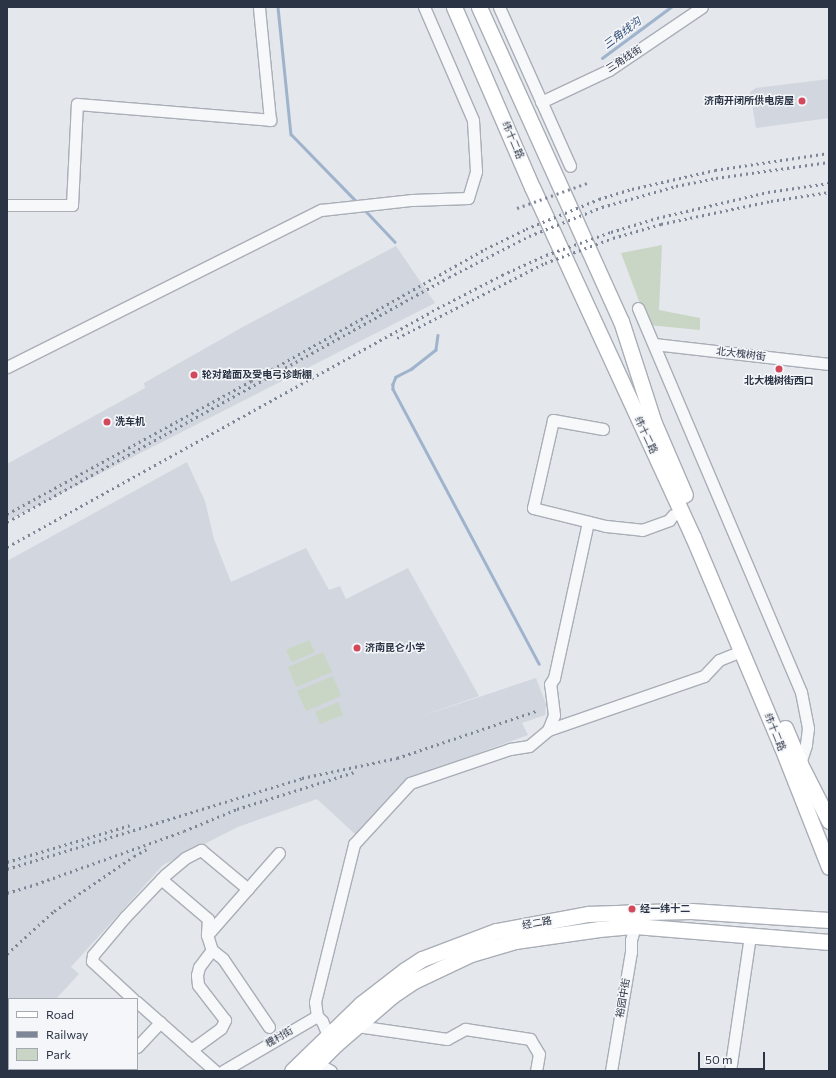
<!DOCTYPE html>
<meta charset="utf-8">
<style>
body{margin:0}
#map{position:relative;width:836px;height:1078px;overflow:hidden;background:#e4e7ec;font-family:Commissioner,"Noto Sans SC",sans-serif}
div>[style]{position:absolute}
.built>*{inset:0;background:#d2d6de}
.green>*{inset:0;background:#c9d6c5}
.stream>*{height:2.5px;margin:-1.25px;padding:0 1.25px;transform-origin:1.25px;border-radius:1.25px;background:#9fb4cc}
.roads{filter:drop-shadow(1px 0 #a9aeb7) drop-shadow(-1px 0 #a9aeb7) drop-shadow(0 1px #a9aeb7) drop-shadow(0 -1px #a9aeb7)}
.minor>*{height:11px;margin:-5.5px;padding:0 5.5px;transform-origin:5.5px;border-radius:5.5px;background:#f7f8fa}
.major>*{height:15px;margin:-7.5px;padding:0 7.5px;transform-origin:7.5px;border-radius:7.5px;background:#fff}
.rail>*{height:2.5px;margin-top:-1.25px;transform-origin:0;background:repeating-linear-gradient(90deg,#7d8696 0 2px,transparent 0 6px)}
.dots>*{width:11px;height:11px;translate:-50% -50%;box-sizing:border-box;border:2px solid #f4f6f9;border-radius:50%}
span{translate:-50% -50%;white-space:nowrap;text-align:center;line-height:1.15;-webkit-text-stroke:3px #f4f6f9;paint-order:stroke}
.street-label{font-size:10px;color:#2b3445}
.poi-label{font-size:10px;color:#2b3445;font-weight:700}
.right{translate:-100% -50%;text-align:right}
.left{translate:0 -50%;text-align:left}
.water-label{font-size:11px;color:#34527a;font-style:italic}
.frame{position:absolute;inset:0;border:8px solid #2b3445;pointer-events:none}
.legend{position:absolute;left:8px;top:998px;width:130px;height:72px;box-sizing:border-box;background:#f4f6f9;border:1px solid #a4a8b1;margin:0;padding:5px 7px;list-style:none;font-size:12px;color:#2b3445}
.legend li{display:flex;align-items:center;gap:8px;height:20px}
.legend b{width:20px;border:1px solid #a4a8b1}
.scale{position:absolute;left:698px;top:1052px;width:67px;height:18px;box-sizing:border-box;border:2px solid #2b3445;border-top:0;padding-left:5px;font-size:12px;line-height:14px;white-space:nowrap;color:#2b3445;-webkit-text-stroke:3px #f4f6f9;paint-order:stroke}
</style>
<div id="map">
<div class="built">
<div style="clip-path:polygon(829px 79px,829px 118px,756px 128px,750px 92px,756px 88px)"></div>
<div style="clip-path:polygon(396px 246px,435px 303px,7px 521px,7px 464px,145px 388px,144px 383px,241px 328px)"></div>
<div style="clip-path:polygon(187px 462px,205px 501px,214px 539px,231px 582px,306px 548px,329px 590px,340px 586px,346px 599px,408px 568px,479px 696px,413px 719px,536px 678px,546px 704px,545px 715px,522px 723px,528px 735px,405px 780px,356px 835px,317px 799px,238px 827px,163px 865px,71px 967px,79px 974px,56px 999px,9px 999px,9px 1051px,7px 1054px,7px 561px)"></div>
</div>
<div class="green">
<div style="clip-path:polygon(662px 245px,659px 310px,700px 318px,700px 330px,648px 325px,621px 253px)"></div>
<div style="clip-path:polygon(309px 640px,315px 652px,292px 662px,286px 650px)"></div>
<div style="clip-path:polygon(323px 652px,332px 672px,296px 687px,288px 667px)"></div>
<div style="clip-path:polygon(333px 676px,341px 696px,306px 711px,297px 691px)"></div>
<div style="clip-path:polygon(338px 702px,343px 715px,320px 724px,315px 712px)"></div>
</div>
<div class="stream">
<div style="left:278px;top:7px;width:128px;rotate:84.2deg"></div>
<div style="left:291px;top:134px;width:96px;rotate:45.8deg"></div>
<div style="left:602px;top:58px;width:86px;rotate:-36.5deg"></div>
<div style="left:364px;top:209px;width:45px;rotate:46.8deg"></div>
<div style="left:438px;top:335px;width:15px;rotate:98deg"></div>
<div style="left:436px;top:350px;width:31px;rotate:142deg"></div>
<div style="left:412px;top:369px;width:18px;rotate:153deg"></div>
<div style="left:396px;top:377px;width:8px;rotate:113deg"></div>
<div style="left:393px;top:384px;width:5px;rotate:90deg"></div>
<div style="left:393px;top:389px;width:311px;rotate:62deg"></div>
</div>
<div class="roads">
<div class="minor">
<div style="left:499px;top:7px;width:174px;rotate:65.9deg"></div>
<div style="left:541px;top:102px;width:75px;rotate:-25.2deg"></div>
<div style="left:609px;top:70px;width:112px;rotate:-34.1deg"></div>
<div style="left:7px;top:205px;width:65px"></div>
<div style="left:72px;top:205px;width:101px;rotate:-87.2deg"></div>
<div style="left:77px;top:104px;width:194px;rotate:4.7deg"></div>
<div style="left:270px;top:120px;width:114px;rotate:-95.6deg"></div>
<div style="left:638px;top:308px;width:417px;rotate:67deg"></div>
<div style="left:801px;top:692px;width:37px;rotate:79deg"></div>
<div style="left:808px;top:728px;width:17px;rotate:97deg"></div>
<div style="left:806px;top:745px;width:20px;rotate:108deg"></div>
<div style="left:654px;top:344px;width:176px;rotate:6.5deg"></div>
<div style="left:7px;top:367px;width:351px;rotate:-26.6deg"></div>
<div style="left:321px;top:210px;width:92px;rotate:-6.3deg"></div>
<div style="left:412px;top:200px;width:56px;rotate:-2deg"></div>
<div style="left:468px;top:198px;width:28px;rotate:-73deg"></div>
<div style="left:476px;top:171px;width:51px;rotate:-93.4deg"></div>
<div style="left:473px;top:120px;width:123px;rotate:-113.4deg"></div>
<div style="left:603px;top:429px;width:51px;rotate:-169.8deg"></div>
<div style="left:553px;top:420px;width:90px;rotate:102.8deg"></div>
<div style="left:533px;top:508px;width:75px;rotate:13.9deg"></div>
<div style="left:606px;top:526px;width:36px;rotate:6deg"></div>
<div style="left:642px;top:530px;width:29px;rotate:-20deg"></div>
<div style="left:669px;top:520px;width:6px;rotate:-51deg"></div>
<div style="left:548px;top:730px;width:16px;rotate:-68deg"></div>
<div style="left:554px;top:715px;width:31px;rotate:-97deg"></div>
<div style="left:550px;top:684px;width:7px;rotate:-56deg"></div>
<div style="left:554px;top:678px;width:160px;rotate:-77.7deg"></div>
<div style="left:161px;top:879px;width:62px;rotate:40.4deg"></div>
<div style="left:208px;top:919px;width:16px;rotate:94deg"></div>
<div style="left:207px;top:935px;width:16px;rotate:72deg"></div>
<div style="left:212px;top:950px;width:14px;rotate:39deg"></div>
<div style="left:223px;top:959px;width:82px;rotate:55.9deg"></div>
<div style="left:207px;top:935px;width:109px;rotate:-48.7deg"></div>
<div style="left:133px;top:999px;width:56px;rotate:-137.2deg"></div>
<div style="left:92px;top:961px;width:6px;rotate:-81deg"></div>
<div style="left:93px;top:955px;width:50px;rotate:-49.9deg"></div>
<div style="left:125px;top:917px;width:58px;rotate:-46.4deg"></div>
<div style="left:165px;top:875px;width:26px;rotate:-40deg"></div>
<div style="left:185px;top:858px;width:18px;rotate:-27deg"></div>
<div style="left:201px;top:850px;width:61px;rotate:39.7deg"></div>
<div style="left:137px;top:1002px;width:104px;rotate:41.5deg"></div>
<div style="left:317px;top:1016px;width:14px;rotate:-98deg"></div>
<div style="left:315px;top:1002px;width:163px;rotate:-76.1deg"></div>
<div style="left:354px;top:844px;width:83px;rotate:-47.4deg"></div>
<div style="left:410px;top:783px;width:106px;rotate:-18.8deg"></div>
<div style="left:510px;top:749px;width:19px;rotate:-9deg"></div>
<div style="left:529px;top:746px;width:25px;rotate:-40deg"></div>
<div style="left:548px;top:730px;width:165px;rotate:-19.1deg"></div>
<div style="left:704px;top:676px;width:22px;rotate:-47deg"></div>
<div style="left:719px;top:660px;width:24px;rotate:-22deg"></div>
<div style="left:357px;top:1026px;width:91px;rotate:8.2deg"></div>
<div style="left:447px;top:1039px;width:21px;rotate:-29deg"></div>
<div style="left:465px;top:1029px;width:66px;rotate:8.7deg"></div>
<div style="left:530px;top:1039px;width:17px;rotate:59deg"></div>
<div style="left:539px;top:1054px;width:17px;rotate:100deg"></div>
<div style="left:137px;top:1047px;width:34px;rotate:-47deg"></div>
<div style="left:191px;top:1050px;width:37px;rotate:-36deg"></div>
<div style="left:221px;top:1028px;width:9px;rotate:-63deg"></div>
<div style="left:225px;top:1020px;width:44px;rotate:-127.6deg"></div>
<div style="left:198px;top:985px;width:10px;rotate:-96deg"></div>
<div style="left:197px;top:975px;width:8px;rotate:-76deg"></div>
<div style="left:199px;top:967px;width:21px;rotate:-53deg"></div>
<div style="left:320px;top:1060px;width:6px;rotate:72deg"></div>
<div style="left:322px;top:1066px;width:10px;rotate:29deg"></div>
<div style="left:116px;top:1071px;width:2px;rotate:-63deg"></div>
<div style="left:223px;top:1071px;width:109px;rotate:-30.3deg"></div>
<div style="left:317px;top:1016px;width:7px;rotate:45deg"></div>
<div style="left:322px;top:1021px;width:15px;rotate:67deg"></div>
<div style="left:611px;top:1071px;width:121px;rotate:-80.5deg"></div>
<div style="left:631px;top:952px;width:12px;rotate:-90deg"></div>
<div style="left:631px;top:940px;width:15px;rotate:-74deg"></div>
<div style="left:730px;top:1071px;width:137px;rotate:-81.6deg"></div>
</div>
<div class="major">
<div style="left:454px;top:7px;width:196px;rotate:66.6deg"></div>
<div style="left:532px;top:187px;width:385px;rotate:65.3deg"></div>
<div style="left:693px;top:537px;width:226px;rotate:67.1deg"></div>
<div style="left:781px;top:745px;width:131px;rotate:68.5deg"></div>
<div style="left:479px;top:7px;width:345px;rotate:65.7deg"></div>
<div style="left:621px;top:321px;width:107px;rotate:72.1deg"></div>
<div style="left:654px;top:423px;width:78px;rotate:66.7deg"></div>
<div style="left:785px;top:728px;width:39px;rotate:67deg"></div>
<div style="left:800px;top:764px;width:64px;rotate:63deg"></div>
<div style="left:292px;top:1071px;width:96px;rotate:-44.2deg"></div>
<div style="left:361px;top:1004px;width:56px;rotate:-37.7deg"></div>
<div style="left:405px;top:970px;width:20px;rotate:-33deg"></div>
<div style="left:422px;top:959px;width:79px;rotate:-20.7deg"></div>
<div style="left:496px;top:931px;width:94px;rotate:-10.5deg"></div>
<div style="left:588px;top:914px;width:56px;rotate:-2deg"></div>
<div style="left:644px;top:912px;width:47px;rotate:-1.2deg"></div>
<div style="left:691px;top:911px;width:138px;rotate:3.7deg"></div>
<div style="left:309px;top:1071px;width:38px;rotate:-45deg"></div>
<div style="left:336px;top:1044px;width:75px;rotate:-40.7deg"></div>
<div style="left:393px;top:995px;width:25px;rotate:-34deg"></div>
<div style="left:414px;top:981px;width:63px;rotate:-25.3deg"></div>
<div style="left:471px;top:954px;width:46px;rotate:-16.5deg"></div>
<div style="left:515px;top:941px;width:85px;rotate:-8.1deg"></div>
<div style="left:599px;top:929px;width:36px;rotate:-5deg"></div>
<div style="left:635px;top:926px;width:195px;rotate:4.7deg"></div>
</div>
</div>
<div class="rail">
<div style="left:517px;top:208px;width:77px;rotate:-19.6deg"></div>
<div style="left:397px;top:338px;width:166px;rotate:-26.9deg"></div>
<div style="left:545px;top:263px;width:72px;rotate:-20.2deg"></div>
<div style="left:613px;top:238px;width:50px;rotate:-16.3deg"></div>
<div style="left:661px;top:224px;width:112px;rotate:-11.8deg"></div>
<div style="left:771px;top:201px;width:59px;rotate:-8.8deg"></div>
<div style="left:7px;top:514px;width:278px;rotate:-28.6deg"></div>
<div style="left:251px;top:381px;width:269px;rotate:-29.4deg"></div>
<div style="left:485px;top:249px;width:46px;rotate:-26deg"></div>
<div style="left:526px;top:229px;width:79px;rotate:-22.3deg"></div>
<div style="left:599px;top:199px;width:34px;rotate:-17deg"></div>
<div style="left:632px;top:189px;width:85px;rotate:-12.9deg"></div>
<div style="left:715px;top:170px;width:115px;rotate:-8.5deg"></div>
<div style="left:7px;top:522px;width:505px;rotate:-29deg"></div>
<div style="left:449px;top:277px;width:90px;rotate:-27.1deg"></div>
<div style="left:529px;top:236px;width:79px;rotate:-21.7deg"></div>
<div style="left:602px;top:207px;width:77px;rotate:-15.8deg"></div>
<div style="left:676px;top:186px;width:41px;rotate:-11.3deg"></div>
<div style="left:716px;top:178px;width:114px;rotate:-8.1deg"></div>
<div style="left:7px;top:547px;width:486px;rotate:-29deg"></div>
<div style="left:432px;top:311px;width:79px;rotate:-27.2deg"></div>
<div style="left:502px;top:275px;width:48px;rotate:-24.4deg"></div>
<div style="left:546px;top:255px;width:69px;rotate:-19.5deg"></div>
<div style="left:611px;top:232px;width:48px;rotate:-16.9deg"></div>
<div style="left:657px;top:218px;width:114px;rotate:-13.2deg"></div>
<div style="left:768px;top:192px;width:62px;rotate:-8.4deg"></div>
<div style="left:7px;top:862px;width:128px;rotate:-16.7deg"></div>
<div style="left:7px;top:869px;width:309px;rotate:-17.1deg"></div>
<div style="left:302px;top:778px;width:97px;rotate:-11.9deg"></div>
<div style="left:397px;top:758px;width:147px;rotate:-18.7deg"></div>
<div style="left:7px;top:893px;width:30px;rotate:-17deg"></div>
<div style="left:36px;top:884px;width:157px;rotate:-19.7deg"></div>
<div style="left:184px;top:831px;width:57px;rotate:-22.5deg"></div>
<div style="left:237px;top:809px;width:123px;rotate:-17.5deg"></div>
<div style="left:7px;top:954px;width:64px;rotate:-42.5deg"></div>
<div style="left:54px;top:911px;width:97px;rotate:-34.5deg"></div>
<div style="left:134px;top:856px;width:15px;rotate:-28deg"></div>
</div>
<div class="dots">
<div style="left:802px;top:101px;background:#d1495b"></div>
<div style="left:779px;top:369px;background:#d1495b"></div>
<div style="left:194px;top:375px;background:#d1495b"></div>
<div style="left:107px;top:422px;background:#d1495b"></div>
<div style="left:357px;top:648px;background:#d1495b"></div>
<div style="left:632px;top:909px;background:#d1495b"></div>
</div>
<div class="street-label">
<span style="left:624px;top:59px;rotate:-33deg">三角线街</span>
<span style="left:513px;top:140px;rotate:67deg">纬十二路</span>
<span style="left:741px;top:354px;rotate:7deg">北大槐树街</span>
<span style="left:646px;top:435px;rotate:65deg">纬十二路</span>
<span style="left:775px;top:732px;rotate:68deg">纬十二路</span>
<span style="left:537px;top:923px;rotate:-10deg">经二路</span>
<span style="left:623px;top:998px;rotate:-80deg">裕园中街</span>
<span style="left:279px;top:1037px;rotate:-30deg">槐村街</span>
</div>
<div class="poi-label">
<span class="right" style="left:794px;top:101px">济南开闭所供电房屋</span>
<span class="left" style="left:202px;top:375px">轮对踏面及受电弓诊断棚</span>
<span style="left:779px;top:381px">北大槐树街西口</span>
<span class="left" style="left:115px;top:422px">洗车机</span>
<span class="left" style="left:365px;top:648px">济南昆仑小学</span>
<span class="left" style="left:640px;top:909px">经一纬十二</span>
</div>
<div class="water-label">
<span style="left:622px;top:33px;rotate:-37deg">三角线沟</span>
</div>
<div class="frame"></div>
<ul class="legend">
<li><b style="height:5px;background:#fff"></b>Road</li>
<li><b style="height:5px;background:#7d8696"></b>Railway</li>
<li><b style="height:11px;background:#c9d6c5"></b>Park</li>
</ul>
<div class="scale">50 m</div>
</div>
